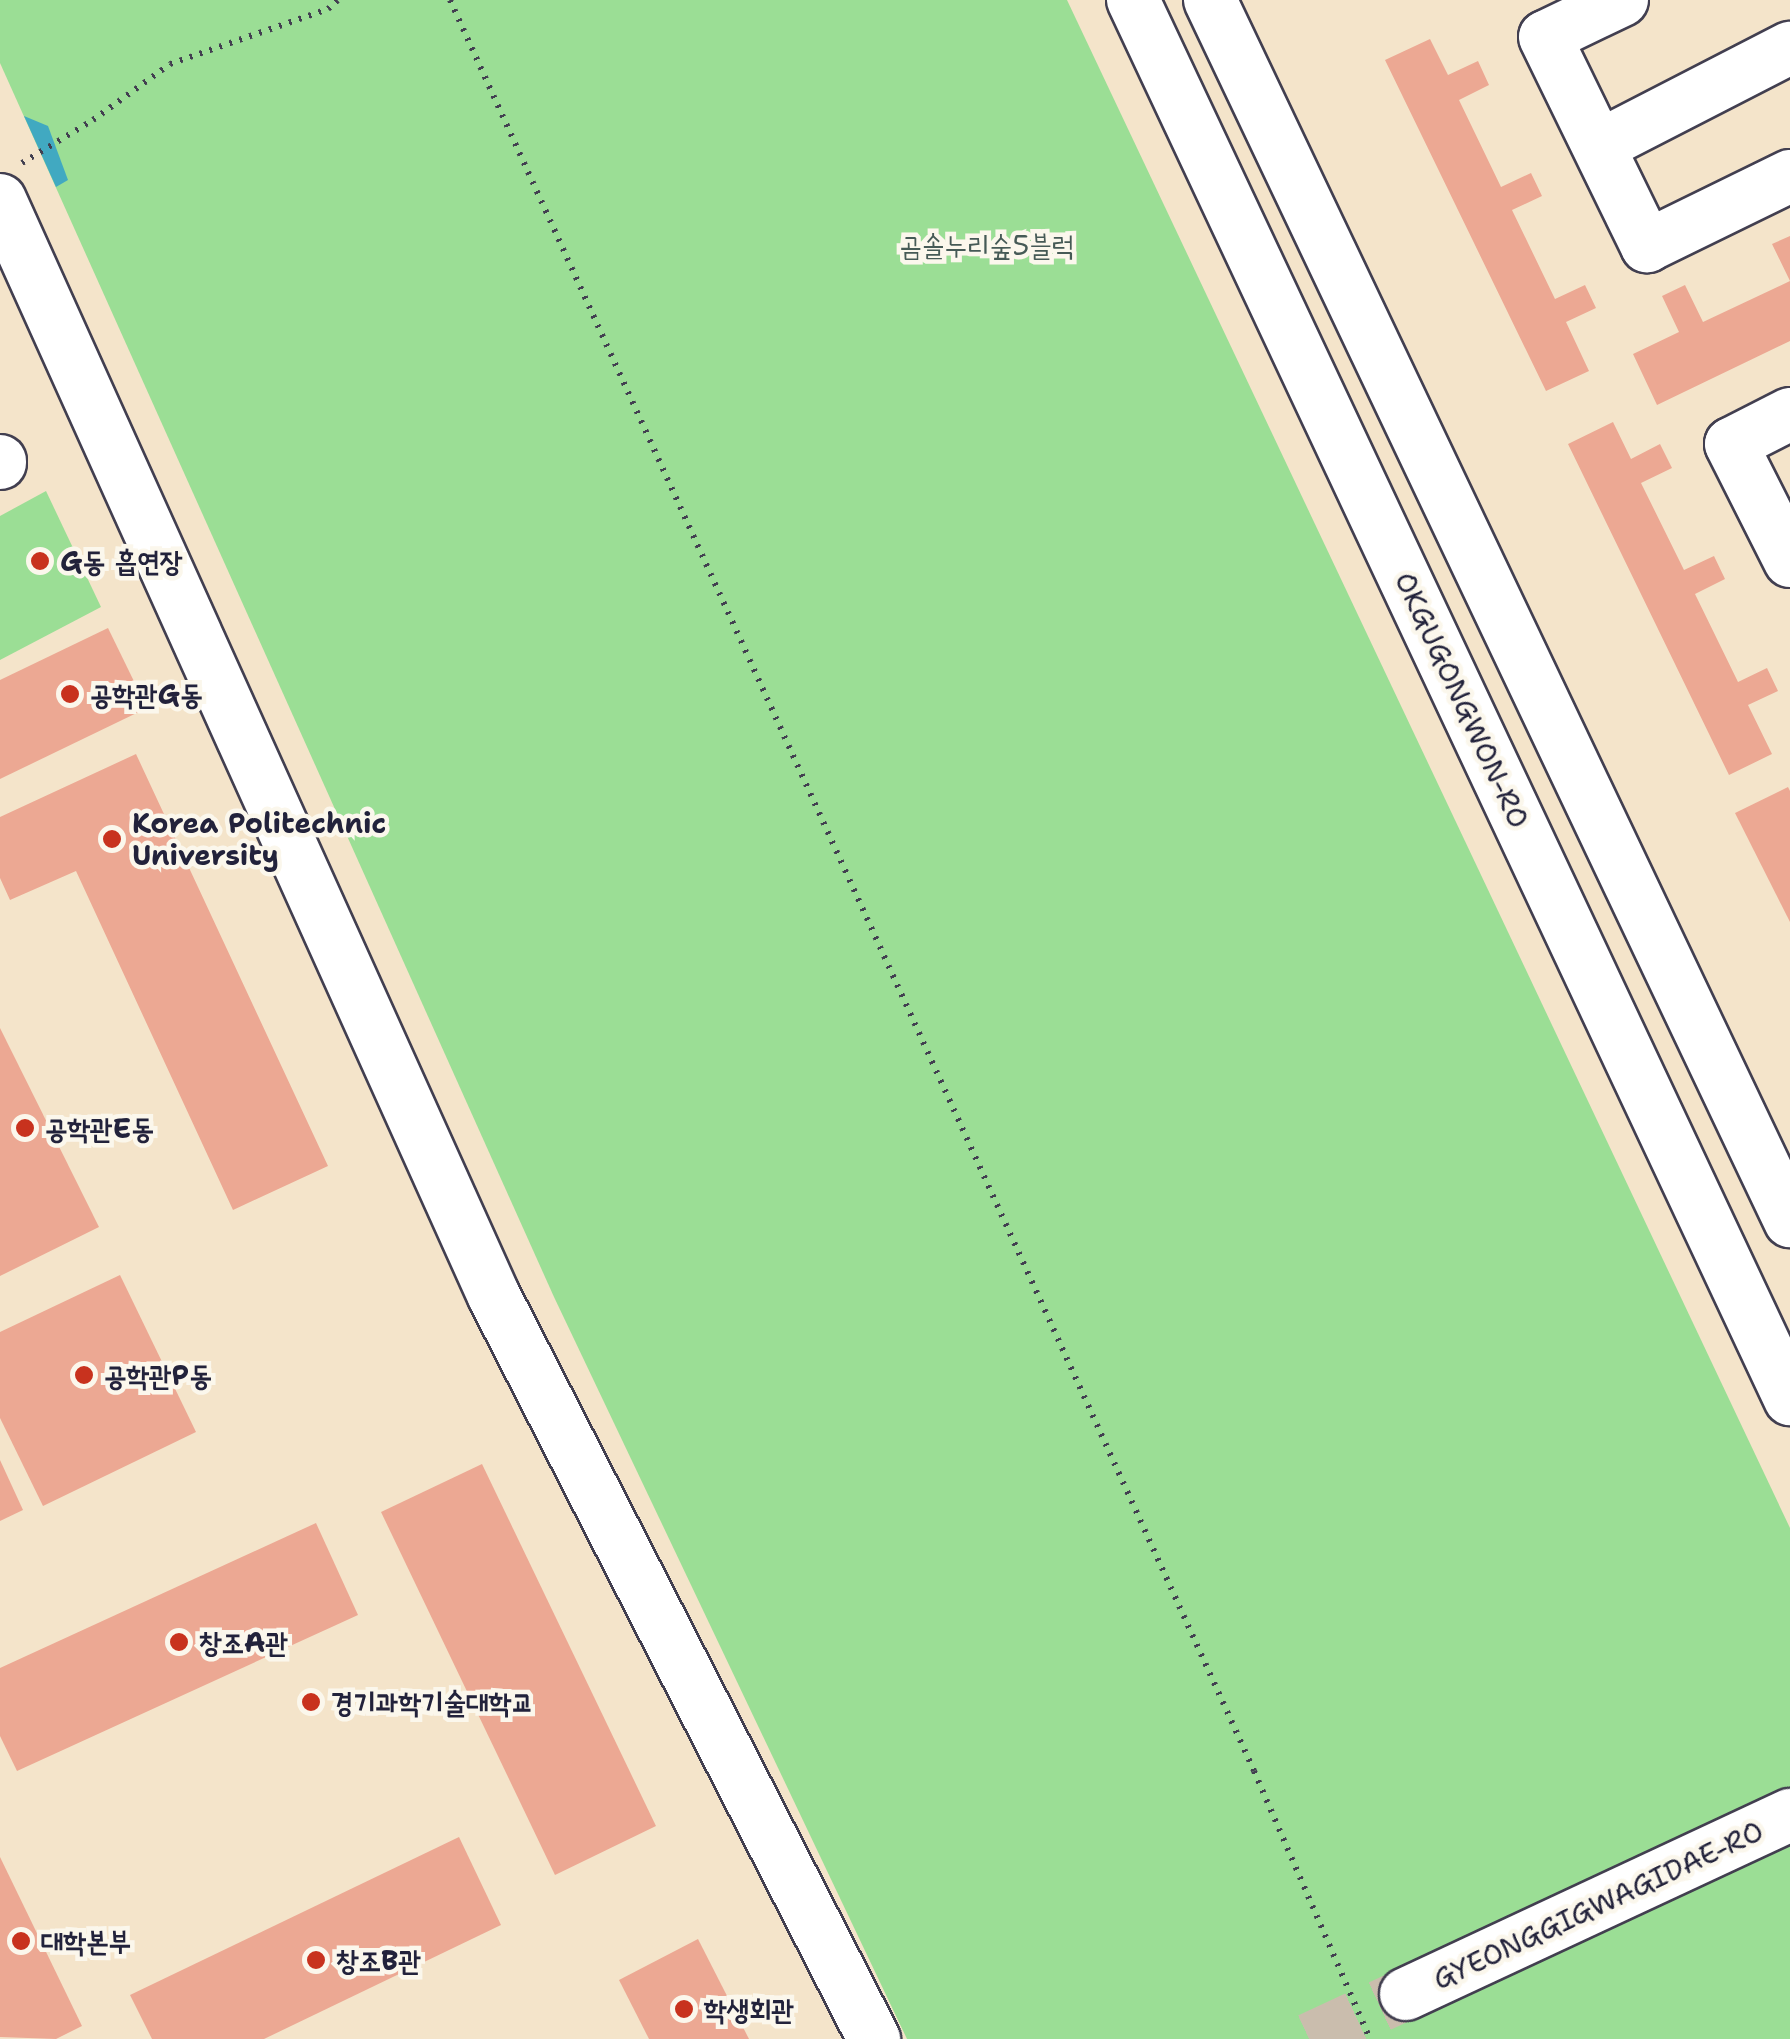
<!DOCTYPE html>
<meta charset="utf-8">
<style>
body{margin:0}
#map{position:relative;width:1790px;height:2039px;overflow:hidden;background:#f4e4ca;font-family:"Shantell Sans","Poor Story",sans-serif}
div>[style]{position:absolute}
.green>*{inset:0;background:#9bde95}
.water>*{inset:0;background:#41a9c1}
.building>*{inset:0;background:#eca893}
.minor-tunnel>*{height:52px;margin-top:-26px;transform-origin:0;background:repeating-linear-gradient(90deg,#cabdad 0 52px,transparent 0 78px)}
.path>*{height:6px;margin-top:-3px;transform-origin:0;background:repeating-linear-gradient(90deg,#423f50 0 2.5px,transparent 0 10.5px)}
.roads{filter:drop-shadow(2px 0 #423f50) drop-shadow(-2px 0 #423f50) drop-shadow(0 2px #423f50) drop-shadow(0 -2px #423f50)}
.minor>*{height:52px;margin:-26px;padding:0 26px;transform-origin:26px;border-radius:26px;background:#fff}
.dots>*{width:28px;height:28px;translate:-50% -50%;box-sizing:border-box;border:5px solid #fbf7ec;border-radius:50%}
span{translate:-50% -50%;white-space:nowrap;text-align:center;line-height:1.15;-webkit-text-stroke:9px #fbf7ec;paint-order:stroke}
.park-label{font-size:28px;color:#465a56}
.poi-label{font-size:28px;color:#22223b;font-weight:700}
.left{translate:0 -50%;text-align:left}
.street-label{font-size:28px;color:#22223b}
</style>
<div id="map">
<div class="green">
<div style="clip-path:polygon(0 0,1067px 0,1790px 1528px,1790px 2039px,907px 2039px,554px 1297px,0 63px)"></div>
<div style="clip-path:polygon(46px 491px,101px 607px,0 660px,0 516px)"></div>
</div>
<div class="water">
<div style="clip-path:polygon(24px 116px,48px 126px,68px 180px,56px 187px)"></div>
</div>
<div class="building">
<div style="clip-path:polygon(1430px 39px,1448px 75px,1478px 61px,1489px 85px,1459px 100px,1501px 187px,1531px 173px,1542px 196px,1512px 210px,1555px 299px,1585px 285px,1596px 308px,1566px 322px,1589px 371px,1546px 391px,1385px 60px)"></div>
<div style="clip-path:polygon(1790px 236px,1790px 341px,1657px 405px,1633px 354px,1679px 332px,1662px 296px,1685px 285px,1703px 322px,1790px 281px,1772px 244px)"></div>
<div style="clip-path:polygon(1613px 422px,1631px 459px,1660px 444px,1672px 468px,1641px 483px,1684px 570px,1714px 556px,1725px 579px,1695px 594px,1738px 682px,1767px 668px,1778px 691px,1748px 705px,1772px 754px,1729px 775px,1568px 444px)"></div>
<div style="clip-path:polygon(108px 628px,147px 708px,0 779px,0 680px)"></div>
<div style="clip-path:polygon(136px 754px,328px 1166px,233px 1210px,76px 871px,10px 900px,0 878px,0 817px)"></div>
<div style="clip-path:polygon(1788px 787px,1790px 791px,1790px 922px,1735px 813px)"></div>
<div style="clip-path:polygon(0 1028px,99px 1227px,0 1276px)"></div>
<div style="clip-path:polygon(120px 1275px,196px 1432px,43px 1506px,0 1418px,0 1332px)"></div>
<div style="clip-path:polygon(0 1460px,23px 1510px,0 1521px)"></div>
<div style="clip-path:polygon(482px 1464px,656px 1826px,555px 1875px,381px 1512px)"></div>
<div style="clip-path:polygon(316px 1523px,358px 1615px,17px 1771px,0 1736px,0 1668px)"></div>
<div style="clip-path:polygon(459px 1837px,501px 1925px,264px 2039px,152px 2039px,130px 1995px)"></div>
<div style="clip-path:polygon(0 1857px,82px 2026px,56px 2039px,0 2037px)"></div>
<div style="clip-path:polygon(698px 1939px,749px 2039px,649px 2039px,619px 1980px)"></div>
</div>
<div class="minor-tunnel">
<div style="left:1309px;top:2039px;width:107px;rotate:-24.9deg"></div>
</div>
<div class="path">
<div style="left:450px;top:0;width:1945px;rotate:65.58deg"></div>
<div style="left:1254px;top:1771px;width:292px;rotate:66.6deg"></div>
<div style="left:22px;top:163px;width:83px;rotate:-31.2deg"></div>
<div style="left:93px;top:120px;width:95px;rotate:-36deg"></div>
<div style="left:170px;top:64px;width:167px;rotate:-19.2deg"></div>
<div style="left:328px;top:9px;width:13px;rotate:-42deg"></div>
</div>
<div class="roads">
<div class="minor">
<div style="left:1133px;top:0;width:1546px;rotate:64.84deg"></div>
<div style="left:1210px;top:0;width:1352px;rotate:64.59deg"></div>
<div style="left:1622px;top:0;width:85px;rotate:154.3deg"></div>
<div style="left:1545px;top:37px;width:233px;rotate:64deg"></div>
<div style="left:1647px;top:246px;width:159px;rotate:-26.1deg"></div>
<div style="left:1599px;top:146px;width:215px;rotate:-27.2deg"></div>
<div style="left:0;top:200px;width:1202px;rotate:65.74deg"></div>
<div style="left:494px;top:1296px;width:835px;rotate:62.91deg"></div>
<div style="left:1790px;top:414px;width:66px;rotate:153deg"></div>
<div style="left:1731px;top:444px;width:131px;rotate:63.2deg"></div>
<div style="left:0;top:461px;width:2px;rotate:90deg"></div>
<div style="left:1406px;top:1994px;width:424px;rotate:-25deg"></div>
</div>
</div>
<div class="dots">
<div style="left:40px;top:561px;background:#c8321e"></div>
<div style="left:70px;top:694px;background:#c8321e"></div>
<div style="left:112px;top:839px;background:#c8321e"></div>
<div style="left:25px;top:1128px;background:#c8321e"></div>
<div style="left:84px;top:1375px;background:#c8321e"></div>
<div style="left:179px;top:1642px;background:#c8321e"></div>
<div style="left:311px;top:1702px;background:#c8321e"></div>
<div style="left:21px;top:1941px;background:#c8321e"></div>
<div style="left:316px;top:1960px;background:#c8321e"></div>
<div style="left:684px;top:2009px;background:#c8321e"></div>
</div>
<div class="park-label">
<span style="left:987px;top:245px">곰솔누리숲5블럭</span>
</div>
<div class="poi-label">
<span class="left" style="left:60px;top:561px">G동 흡연장</span>
<span class="left" style="left:90px;top:694px">공학관G동</span>
<span class="left" style="left:132px;top:839px">Korea Politechnic<br>University</span>
<span class="left" style="left:45px;top:1128px">공학관E동</span>
<span class="left" style="left:104px;top:1375px">공학관P동</span>
<span class="left" style="left:199px;top:1642px">창조A관</span>
<span class="left" style="left:331px;top:1702px">경기과학기술대학교</span>
<span class="left" style="left:41px;top:1941px">대학본부</span>
<span class="left" style="left:336px;top:1960px">창조B관</span>
<span class="left" style="left:704px;top:2009px">학생회관</span>
</div>
<div class="street-label">
<span style="left:1462px;top:700px;rotate:65deg">OKGUGONGWON-RO</span>
<span style="left:1598px;top:1905px;rotate:-25deg">GYEONGGIGWAGIDAE-RO</span>
</div>
</div>
